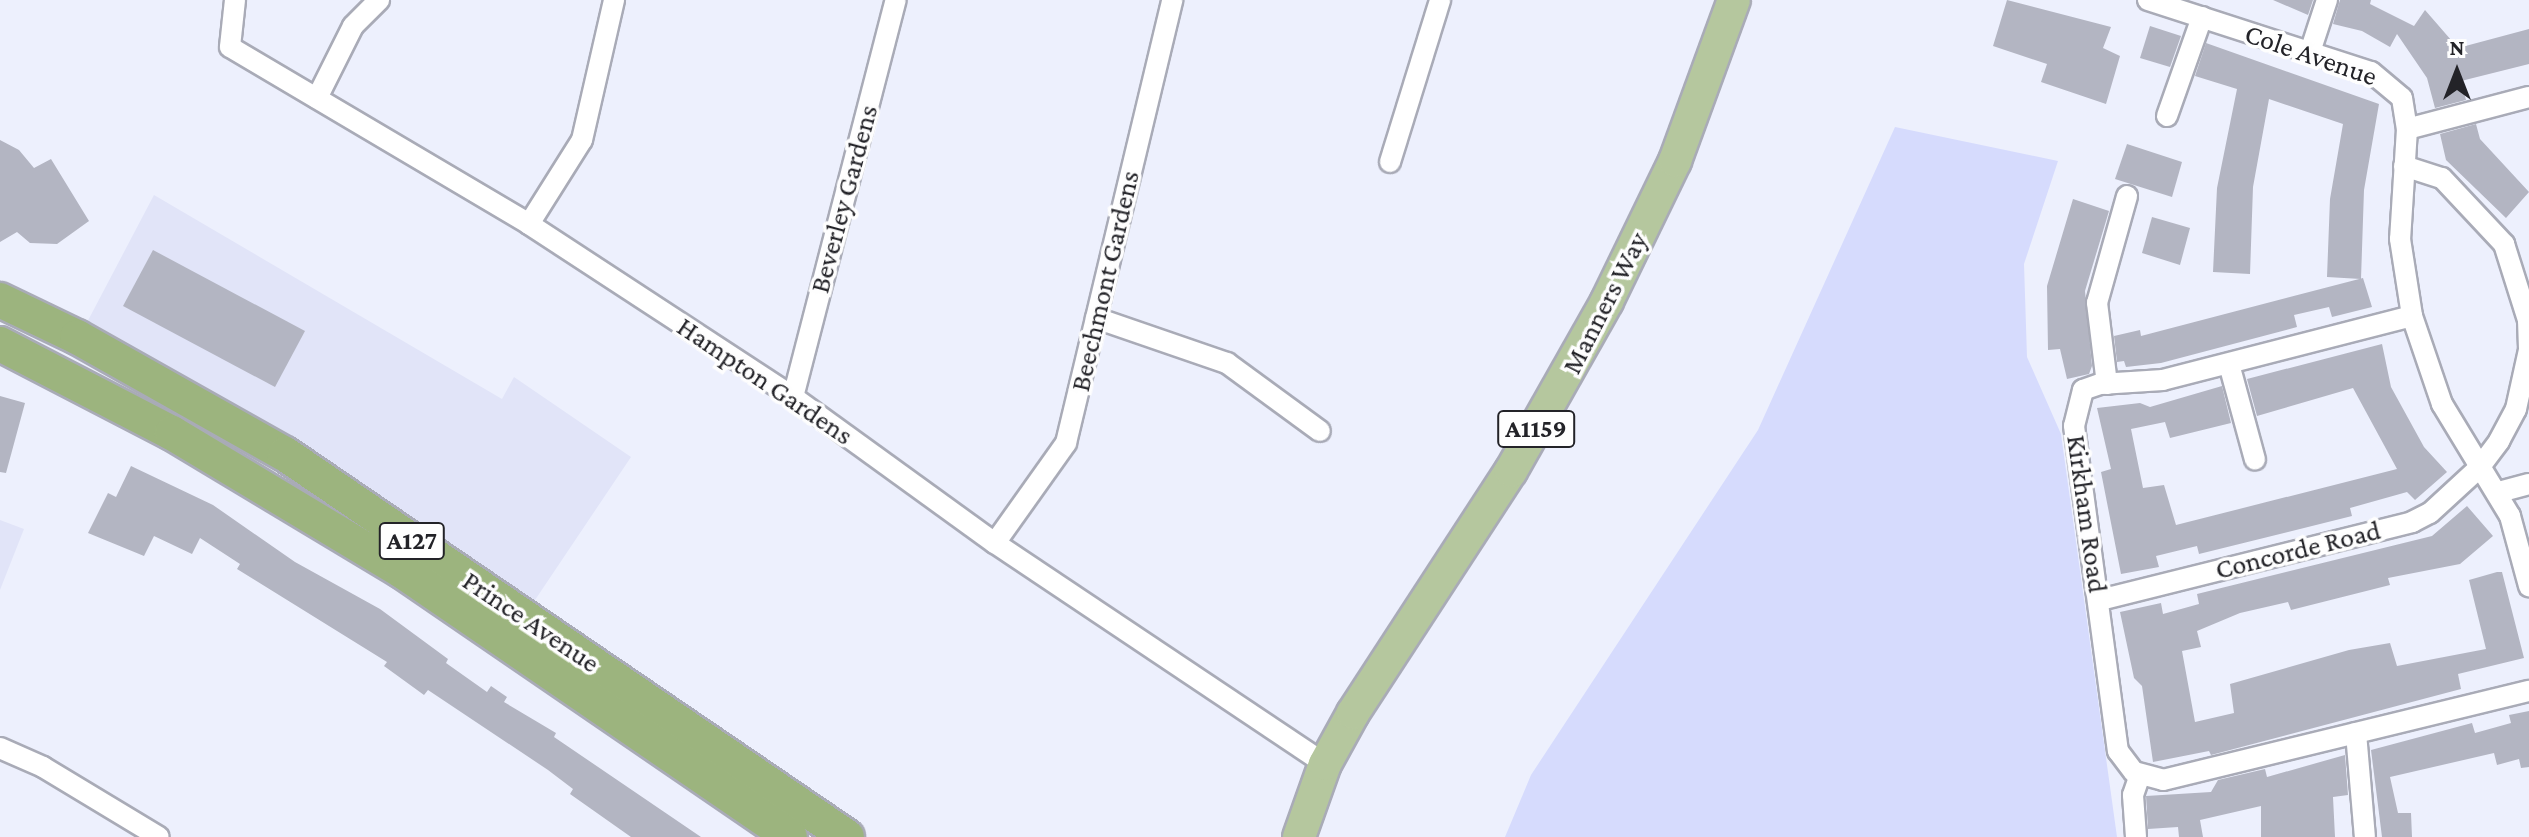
<!DOCTYPE html>
<style>
body{margin:0}
#map{position:relative;width:2529px;height:837px;overflow:hidden;background:#edf0fd;font-family:"Crimson Pro",serif}
div>[style]{position:absolute}
.built>*{inset:0;background:#e1e4f8}
.green>*{inset:0;background:#d6dbfd}
.building>*{inset:0;background:#b3b5c2}
.roads{filter:drop-shadow(2px 0 #a9abb7) drop-shadow(-2px 0 #a9abb7) drop-shadow(0 2px #a9abb7) drop-shadow(0 -2px #a9abb7)}
.minor>*{height:20px;margin:-10px;padding:0 10px;transform-origin:10px;border-radius:10px;background:#fff}
.primary>*{height:32px;margin:-16px;padding:0 16px;transform-origin:16px;border-radius:16px;background:#b5c79e}
.trunk>*{height:34px;margin:-17px;padding:0 17px;transform-origin:17px;border-radius:17px;background:#9cb47e}
span{translate:-50% -50%;white-space:nowrap;text-align:center;line-height:1.15;-webkit-text-stroke:7px #fefefe;paint-order:stroke}
.shield-label span{padding:2px 6px;background:#fefefe;border:2px solid;border-radius:6px;-webkit-text-stroke-width:0}
.shield-label{font-size:26px;color:#232328;font-weight:700}
.street-label{font-size:28px;color:#232328}
.north{position:absolute;left:2417px;top:32px;width:80px;height:80px;-webkit-text-stroke:6px #fefefe;paint-order:stroke;rotate:0deg;font-size:22px;font-weight:700;line-height:32px;text-align:center;color:#232328}
.north::after{content:'';display:block;margin:auto;width:28px;height:36px;background:#232328;clip-path:polygon(50% 0,100% 100%,50% 72%,0 100%)}
</style>
<div id="map">
<div class="built">
<div style="clip-path:polygon(154px 195px,502px 399px,514px 377px,631px 457px,531px 606px,83px 330px)"></div>
<div style="clip-path:polygon(0 520px,24px 529px,0 590px)"></div>
</div>
<div class="green">
<div style="clip-path:polygon(1895px 127px,2058px 161px,2024px 264px,2027px 357px,2061px 434px,2117px 837px,1505px 837px,1531px 775px,1758px 430px)"></div>
</div>
<div class="building">
<div style="clip-path:polygon(2007px 0,2111px 27px,2103px 48px,2120px 56px,2106px 104px,2041px 82px,2047px 64px,1993px 46px)"></div>
<div style="clip-path:polygon(2273px 0,2313px 0,2308px 15px)"></div>
<div style="clip-path:polygon(2340px 0,2371px 0,2370px 4px,2414px 26px,2425px 10px,2458px 48px,2529px 29px,2529px 64px,2461px 81px,2466px 100px,2435px 108px,2427px 78px,2397px 34px,2390px 47px,2362px 31px,2333px 24px)"></div>
<div style="clip-path:polygon(2150px 26px,2181px 36px,2170px 67px,2140px 58px)"></div>
<div style="clip-path:polygon(2206px 43px,2379px 104px,2364px 190px,2361px 279px,2327px 277px,2330px 199px,2343px 124px,2269px 99px,2253px 187px,2250px 274px,2213px 272px,2217px 188px,2237px 89px,2195px 76px)"></div>
<div style="clip-path:polygon(2476px 124px,2480px 139px,2529px 192px,2506px 218px,2446px 160px,2440px 134px)"></div>
<div style="clip-path:polygon(0 140px,19px 150px,34px 168px,51px 159px,89px 221px,57px 244px,30px 243px,17px 232px,0 242px)"></div>
<div style="clip-path:polygon(2127px 144px,2182px 162px,2172px 197px,2115px 179px)"></div>
<div style="clip-path:polygon(2073px 199px,2109px 211px,2085px 291px,2092px 366px,2089px 374px,2067px 379px,2060px 349px,2048px 350px,2047px 286px)"></div>
<div style="clip-path:polygon(2152px 217px,2190px 228px,2180px 265px,2142px 253px)"></div>
<div style="clip-path:polygon(153px 250px,305px 331px,275px 387px,123px 306px)"></div>
<div style="clip-path:polygon(2363px 278px,2372px 307px,2332px 317px,2329px 307px,2294px 315px,2297px 327px,2161px 363px,2126px 367px,2124px 361px,2117px 362px,2114px 336px,2140px 330px,2141px 336px)"></div>
<div style="clip-path:polygon(2382px 344px,2391px 387px,2424px 447px,2447px 472px,2415px 500px,2407px 492px,2350px 508px,2352px 516px,2199px 554px,2197px 546px,2156px 556px,2159px 567px,2121px 574px,2101px 472px,2111px 469px,2097px 408px,2140px 403px,2150px 407px,2222px 386px,2231px 423px,2170px 438px,2165px 422px,2131px 429px,2143px 488px,2164px 485px,2176px 525px,2397px 469px,2353px 388px,2257px 416px,2247px 379px)"></div>
<div style="clip-path:polygon(0 396px,25px 403px,6px 473px,0 472px)"></div>
<div style="clip-path:polygon(131px 466px,213px 505px,295px 562px,380px 609px,448px 659px,446px 663px,487px 692px,491px 686px,507px 697px,504px 702px,556px 733px,554px 737px,701px 837px,631px 837px,570px 794px,573px 789px,548px 770px,428px 690px,424px 695px,384px 666px,387px 662px,237px 569px,240px 564px,200px 538px,192px 554px,154px 536px,144px 556px,88px 533px,108px 493px,116px 497px)"></div>
<div style="clip-path:polygon(2467px 506px,2493px 536px,2460px 564px,2388px 578px,2390px 585px,2291px 610px,2288px 602px,2240px 613px,2197px 631px,2201px 647px,2182px 651px,2195px 722px,2234px 713px,2230px 684px,2349px 650px,2390px 643px,2397px 666px,2486px 649px,2469px 580px,2497px 572px,2502px 572px,2524px 658px,2458px 674px,2461px 689px,2211px 755px,2209px 751px,2153px 762px,2142px 686px,2134px 678px,2120px 612px,2161px 603px,2163px 614px,2199px 604px,2197px 594px,2432px 536px)"></div>
<div style="clip-path:polygon(2529px 711px,2529px 767px,2521px 768px,2519px 759px,2497px 765px,2494px 753px,2390px 777px,2398px 813px,2411px 813px,2412px 837px,2382px 837px,2371px 750px,2472px 723px,2475px 733px,2511px 723px,2509px 715px)"></div>
<div style="clip-path:polygon(2345px 755px,2348px 795px,2333px 797px,2335px 837px,2261px 837px,2261px 806px,2200px 820px,2203px 837px,2179px 837px,2178px 827px,2148px 829px,2146px 796px,2211px 792px,2218px 780px,2265px 769px,2267px 777px)"></div>
</div>
<div class="roads">
<div class="minor">
<div style="left:235px;top:0;width:47px;rotate:96.1deg"></div>
<div style="left:230px;top:47px;width:347px;rotate:30.6deg"></div>
<div style="left:529px;top:224px;width:316px;rotate:33.2deg"></div>
<div style="left:793px;top:397px;width:249px;rotate:35.9deg"></div>
<div style="left:995px;top:543px;width:397px;rotate:33.8deg"></div>
<div style="left:2148px;top:0;width:234px;rotate:17.9deg"></div>
<div style="left:2371px;top:72px;width:40px;rotate:40deg"></div>
<div style="left:2402px;top:98px;width:31px;rotate:81deg"></div>
<div style="left:2407px;top:129px;width:110px;rotate:93.6deg"></div>
<div style="left:2400px;top:239px;width:78px;rotate:81.1deg"></div>
<div style="left:2412px;top:316px;width:93px;rotate:71.2deg"></div>
<div style="left:2442px;top:404px;width:131px;rotate:58.7deg"></div>
<div style="left:2510px;top:516px;width:73px;rotate:74.8deg"></div>
<div style="left:2310px;top:52px;width:55px;rotate:-71.9deg"></div>
<div style="left:317px;top:98px;width:80px;rotate:-63.4deg"></div>
<div style="left:353px;top:26px;width:37px;rotate:-45deg"></div>
<div style="left:2167px;top:116px;width:105px;rotate:-70.5deg"></div>
<div style="left:2407px;top:129px;width:126px;rotate:-14.7deg"></div>
<div style="left:1390px;top:162px;width:170px;rotate:-72.8deg"></div>
<div style="left:2404px;top:166px;width:40px;rotate:18deg"></div>
<div style="left:2442px;top:178px;width:91px;rotate:46.8deg"></div>
<div style="left:2504px;top:244px;width:80px;rotate:72.5deg"></div>
<div style="left:2528px;top:320px;width:29px;rotate:88deg"></div>
<div style="left:529px;top:224px;width:99px;rotate:-57.8deg"></div>
<div style="left:582px;top:140px;width:144px;rotate:-77.1deg"></div>
<div style="left:2412px;top:316px;width:257px;rotate:165.6deg"></div>
<div style="left:2163px;top:380px;width:63px;rotate:176.4deg"></div>
<div style="left:2100px;top:384px;width:18px;rotate:161deg"></div>
<div style="left:2083px;top:390px;width:37px;rotate:104deg"></div>
<div style="left:2074px;top:426px;width:328px;rotate:82.3deg"></div>
<div style="left:2118px;top:751px;width:26px;rotate:53deg"></div>
<div style="left:2134px;top:772px;width:30px;rotate:15deg"></div>
<div style="left:2163px;top:780px;width:377px;rotate:-13.7deg"></div>
<div style="left:1096px;top:318px;width:139px;rotate:19deg"></div>
<div style="left:1227px;top:363px;width:115px;rotate:36.2deg"></div>
<div style="left:2229px;top:364px;width:99px;rotate:74.8deg"></div>
<div style="left:2107px;top:384px;width:82px;rotate:-97deg"></div>
<div style="left:2097px;top:303px;width:111px;rotate:-74.3deg"></div>
<div style="left:793px;top:397px;width:410px;rotate:-75.5deg"></div>
<div style="left:2499px;top:492px;width:31px;rotate:-15deg"></div>
<div style="left:995px;top:543px;width:123px;rotate:-54.6deg"></div>
<div style="left:1066px;top:443px;width:456px;rotate:-76.5deg"></div>
<div style="left:2100px;top:600px;width:322px;rotate:-14deg"></div>
<div style="left:2412px;top:522px;width:20px;rotate:-27deg"></div>
<div style="left:2430px;top:513px;width:67px;rotate:-42.6deg"></div>
<div style="left:2479px;top:468px;width:34px;rotate:-53deg"></div>
<div style="left:2499px;top:441px;width:36px;rotate:-62deg"></div>
<div style="left:2516px;top:409px;width:60px;rotate:-77.6deg"></div>
<div style="left:2356px;top:733px;width:104px;rotate:85.1deg"></div>
<div style="left:0;top:748px;width:47px;rotate:23.8deg"></div>
<div style="left:43px;top:767px;width:135px;rotate:31.1deg"></div>
<div style="left:2136px;top:837px;width:42px;rotate:-94.1deg"></div>
<div style="left:2133px;top:795px;width:21px;rotate:-71deg"></div>
</div>
<div class="primary">
<div style="left:1299px;top:837px;width:77px;rotate:-70.4deg"></div>
<div style="left:1325px;top:764px;width:58px;rotate:-61.2deg"></div>
<div style="left:1353px;top:713px;width:289px;rotate:-56.9deg"></div>
<div style="left:1511px;top:471px;width:195px;rotate:-60.5deg"></div>
<div style="left:1607px;top:301px;width:156px;rotate:-64.1deg"></div>
<div style="left:1675px;top:161px;width:171px;rotate:-69.9deg"></div>
</div>
<div class="trunk">
<div style="left:0;top:300px;width:85px;rotate:25.7deg"></div>
<div style="left:77px;top:337px;width:239px;rotate:29.4deg"></div>
<div style="left:285px;top:454px;width:680px;rotate:34.27deg"></div>
<div style="left:0;top:344px;width:194px;rotate:27.4deg"></div>
<div style="left:172px;top:433px;width:268px;rotate:31deg"></div>
<div style="left:402px;top:571px;width:470px;rotate:34.4deg"></div>
</div>
</div>
<div class="shield-label">
<span style="left:1536px;top:429px">A1159</span>
<span style="left:412px;top:541px">A127</span>
</div>
<div class="street-label">
<span style="left:2311px;top:55px;rotate:19deg">Cole Avenue</span>
<span style="left:844px;top:199px;rotate:-75deg">Beverley Gardens</span>
<span style="left:1105px;top:281px;rotate:-77deg">Beechmont Gardens</span>
<span style="left:1605px;top:303px;rotate:-63deg">Manners Way</span>
<span style="left:765px;top:381px;rotate:34deg">Hampton Gardens</span>
<span style="left:2087px;top:514px;rotate:82deg">Kirkham Road</span>
<span style="left:2298px;top:550px;rotate:-14deg">Concorde Road</span>
<span style="left:531px;top:622px;rotate:34deg">Prince Avenue</span>
</div>
<div class="north">N</div>
</div>
